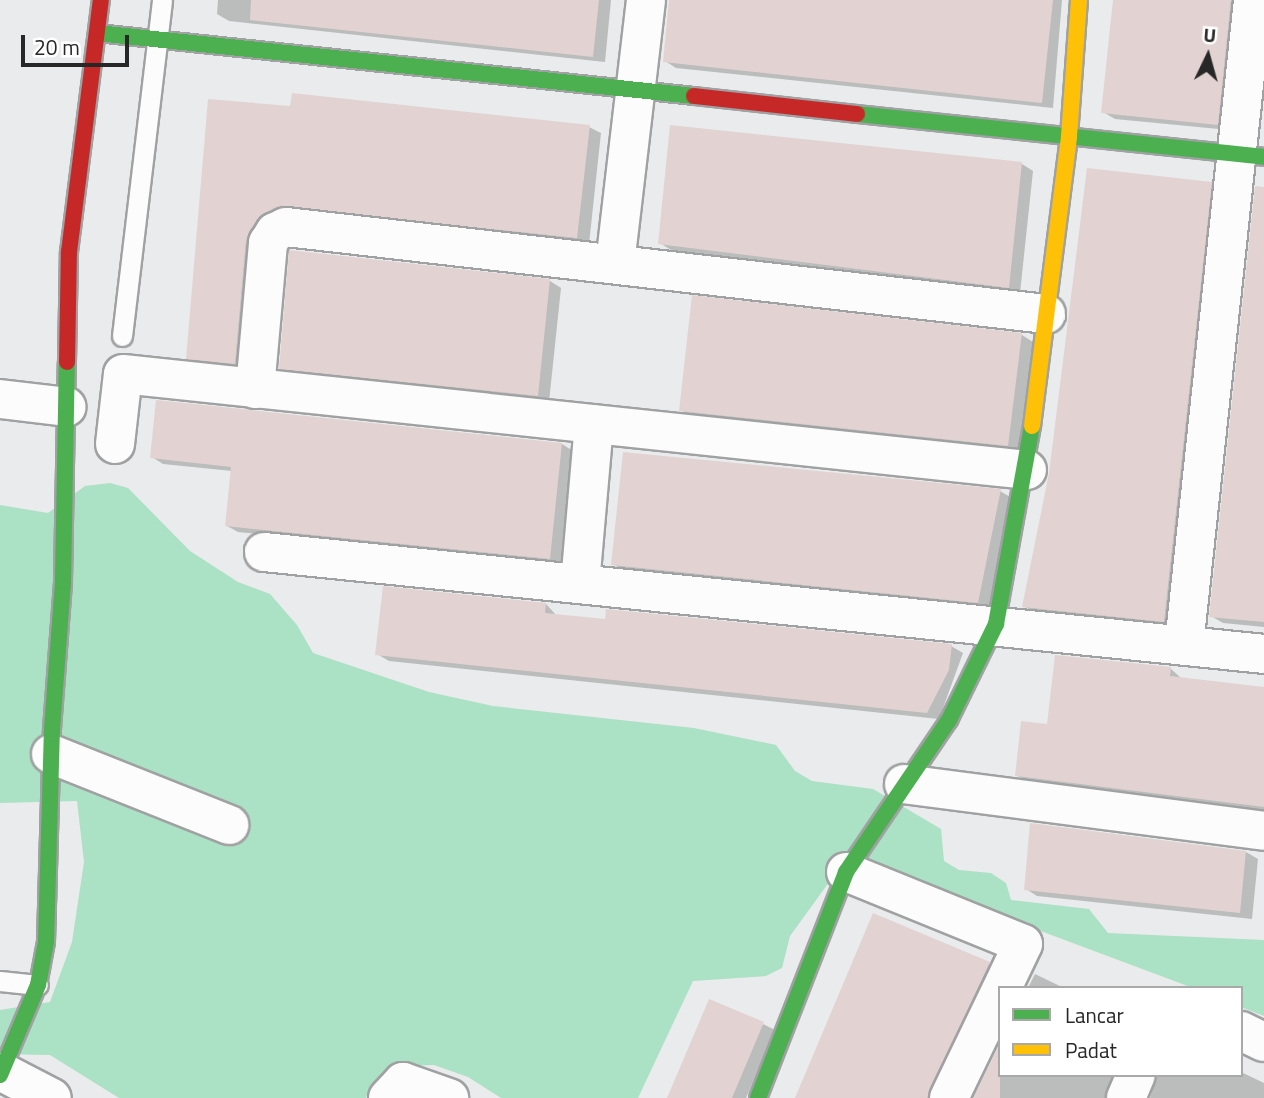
<!DOCTYPE html>
<style>
body{margin:0}
#map{position:relative;width:1264px;height:1098px;overflow:hidden;background:#eaebec;font-family:"Titillium Web",sans-serif}
div>[style]{position:absolute}
.green>*{inset:0;background:#abe1c4}
.shadow>*{inset:0;background:#0003}
.building>*{inset:0;background:#e2d3d2}
.roads{filter:drop-shadow(2px 0 #a0a1a2) drop-shadow(-2px 0 #a0a1a2) drop-shadow(0 2px #a0a1a2) drop-shadow(0 -2px #a0a1a2)}
.lane>*{height:19px;margin:-9.5px;padding:0 9.5px;transform-origin:9.5px;border-radius:9.5px;background:#fcfcfc}
.street>*{height:38px;margin:-19px;padding:0 19px;transform-origin:19px;border-radius:19px;background:#fcfcfc}
.fast>*{height:16px;margin:-8px;padding:0 8px;transform-origin:8px;border-radius:8px;background:#4caf50}
.slow>*{height:16px;margin:-8px;padding:0 8px;transform-origin:8px;border-radius:8px;background:#ffc107}
.jam>*{height:16px;margin:-8px;padding:0 8px;transform-origin:8px;border-radius:8px;background:#c62828}
span{translate:-50% -50%;white-space:nowrap;text-align:center;line-height:1.15;-webkit-text-stroke:5px #fff;paint-order:stroke}
.legend{position:absolute;left:998px;top:986px;width:245px;height:91px;box-sizing:border-box;background:#fff;border:2px solid #a9a9a9;margin:0;padding:9px 12px;list-style:none;font-size:21px;color:#272728}
.legend li{display:flex;align-items:center;gap:14px;height:35px}
.legend b{width:35px;border:2px solid #a9a9a9}
.north{position:absolute;left:1173px;top:21px;width:70px;height:70px;-webkit-text-stroke:5px #fff;paint-order:stroke;rotate:5deg;font-size:19px;font-weight:700;line-height:28px;text-align:center;color:#272728}
.north::after{content:'';display:block;margin:auto;width:24px;height:32px;background:#272728;clip-path:polygon(50% 0,100% 100%,50% 72%,0 100%)}
.scale{position:absolute;left:21px;top:35px;width:108px;height:32px;box-sizing:border-box;border:4px solid #272728;border-top:0;padding-left:9px;font-size:21px;line-height:24px;white-space:nowrap;color:#272728;-webkit-text-stroke:5px #fff;paint-order:stroke}
</style>
<div id="map">
<div class="green">
<div style="clip-path:polygon(110px 483px,128px 488px,190px 551px,238px 582px,270px 594px,297px 625px,313px 653px,429px 692px,493px 706px,694px 728px,776px 745px,795px 771px,812px 781px,873px 789px,941px 829px,944px 861px,959px 870px,991px 873px,1006px 883px,1011px 900px,1089px 909px,1108px 933px,1264px 940px,1264px 1016px,1241px 1007px,1241px 988px,1193px 988px,987px 911px,835px 874px,790px 936px,782px 968px,766px 976px,693px 981px,638px 1098px,501px 1098px,468px 1077px,434px 1065px,404px 1066px,372px 1085px,366px 1098px,119px 1098px,50px 1055px,0 1054px,0 1010px,50px 1002px,72px 942px,84px 862px,77px 801px,0 803px,0 505px,48px 513px,85px 486px)"></div>
</div>
<div class="shadow">
<div style="clip-path:polygon(218px 0,611px 0,605px 62px,229px 21px,217px 14px)"></div>
<div style="clip-path:polygon(671px 0,1062px 0,1053px 108px,676px 68px,665px 61px)"></div>
<div style="clip-path:polygon(1115px 0,1245px 0,1229px 130px,1115px 119px,1103px 112px)"></div>
<div style="clip-path:polygon(292px 108px,589px 127px,601px 133px,589px 244px,290px 213px,247px 369px,199px 364px,188px 358px)"></div>
<div style="clip-path:polygon(1022px 164px,1033px 171px,1020px 293px,671px 250px,660px 243px)"></div>
<div style="clip-path:polygon(1211px 184px,1223px 190px,1176px 627px,1035px 613px,1024px 606px)"></div>
<div style="clip-path:polygon(1264px 189px,1264px 627px,1223px 623px,1211px 616px)"></div>
<div style="clip-path:polygon(550px 281px,561px 288px,549px 402px,292px 374px,281px 368px)"></div>
<div style="clip-path:polygon(1022px 335px,1033px 342px,1019px 452px,693px 417px,681px 410px)"></div>
<div style="clip-path:polygon(562px 444px,573px 451px,562px 565px,238px 532px,227px 526px,232px 471px,163px 464px,152px 457px)"></div>
<div style="clip-path:polygon(1000px 491px,1012px 498px,990px 608px,624px 571px,613px 564px)"></div>
<div style="clip-path:polygon(546px 604px,557px 616px,951px 646px,963px 653px,939px 719px,389px 661px,377px 654px)"></div>
<div style="clip-path:polygon(1170px 668px,1182px 679px,1264px 688px,1264px 810px,1028px 782px,1016px 775px,1049px 725px)"></div>
<div style="clip-path:polygon(1032px 825px,1246px 852px,1258px 859px,1252px 919px,1037px 896px,1026px 889px)"></div>
<div style="clip-path:polygon(874px 915px,1001px 970px,940px 1098px,797px 1098px)"></div>
<div style="clip-path:polygon(1035px 974px,1064px 988px,1028px 988px)"></div>
<div style="clip-path:polygon(763px 1024px,775px 1030px,746px 1098px,669px 1098px)"></div>
<div style="clip-path:polygon(1241px 1072px,1264px 1083px,1264px 1098px,1150px 1098px,1157px 1075px)"></div>
<div style="clip-path:polygon(1000px 1075px,1129px 1075px,1119px 1098px,975px 1098px)"></div>
</div>
<div class="building">
<div style="clip-path:polygon(251px 0,599px 0,593px 57px,250px 20px)"></div>
<div style="clip-path:polygon(669px 0,1053px 0,1042px 103px,663px 62px)"></div>
<div style="clip-path:polygon(1113px 0,1231px 0,1218px 125px,1101px 113px)"></div>
<div style="clip-path:polygon(292px 93px,590px 125px,577px 238px,277px 207px,257px 220px,246px 240px,235px 364px,186px 359px,208px 99px,290px 106px)"></div>
<div style="clip-path:polygon(670px 125px,1022px 162px,1009px 288px,658px 244px)"></div>
<div style="clip-path:polygon(1087px 168px,1212px 182px,1164px 622px,1022px 607px,1049px 473px)"></div>
<div style="clip-path:polygon(1255px 186px,1264px 187px,1264px 622px,1209px 617px)"></div>
<div style="clip-path:polygon(289px 250px,550px 279px,538px 396px,279px 369px)"></div>
<div style="clip-path:polygon(692px 295px,1022px 333px,1008px 446px,679px 411px)"></div>
<div style="clip-path:polygon(156px 400px,562px 443px,550px 559px,225px 526px,231px 467px,150px 458px)"></div>
<div style="clip-path:polygon(623px 452px,1001px 489px,978px 603px,611px 565px)"></div>
<div style="clip-path:polygon(383px 586px,546px 603px,545px 613px,605px 619px,606px 609px,952px 644px,949px 670px,927px 713px,375px 655px)"></div>
<div style="clip-path:polygon(1055px 655px,1171px 667px,1170px 676px,1264px 687px,1264px 807px,1015px 776px,1021px 721px,1047px 724px)"></div>
<div style="clip-path:polygon(1030px 823px,1246px 851px,1240px 913px,1024px 890px)"></div>
<div style="clip-path:polygon(873px 913px,990px 962px,927px 1098px,795px 1098px)"></div>
<div style="clip-path:polygon(709px 999px,764px 1022px,732px 1098px,667px 1098px)"></div>
<div style="clip-path:polygon(1000px 1043px,1000px 1098px,973px 1098px)"></div>
</div>
<div class="roads">
<div class="lane">
<div style="left:122px;top:336px;width:338px;rotate:-83.2deg"></div>
<div style="left:0;top:981px;width:38px;rotate:6deg"></div>
</div>
<div class="street">
<div style="left:615px;top:264px;width:266px;rotate:-83.3deg"></div>
<div style="left:255px;top:389px;width:147px;rotate:-84.9deg"></div>
<div style="left:268px;top:243px;width:13px;rotate:-58deg"></div>
<div style="left:275px;top:232px;width:12px;rotate:-24deg"></div>
<div style="left:286px;top:227px;width:765px;rotate:6.53deg"></div>
<div style="left:0;top:399px;width:67px;rotate:6.8deg"></div>
<div style="left:115px;top:444px;width:70px;rotate:-83.5deg"></div>
<div style="left:123px;top:374px;width:909px;rotate:6.06deg"></div>
<div style="left:264px;top:552px;width:1005px;rotate:5.82deg"></div>
<div style="left:580px;top:584px;width:160px;rotate:-85deg"></div>
<div style="left:1184px;top:645px;width:649px;rotate:-83.89deg"></div>
<div style="left:51px;top:754px;width:192px;rotate:21.7deg"></div>
<div style="left:904px;top:784px;width:363px;rotate:7.4deg"></div>
<div style="left:846px;top:872px;width:191px;rotate:22.1deg"></div>
<div style="left:1023px;top:944px;width:49px;rotate:115.5deg"></div>
<div style="left:1241px;top:1031px;width:25px;rotate:26deg"></div>
<div style="left:2px;top:1072px;width:56px;rotate:27.5deg"></div>
<div style="left:388px;top:1098px;width:22px;rotate:-47deg"></div>
<div style="left:403px;top:1082px;width:49px;rotate:19.2deg"></div>
<div style="left:949px;top:1098px;width:118px;rotate:-64.3deg"></div>
<div style="left:1126px;top:1098px;width:25px;rotate:-67deg"></div>
</div>
<div class="fast">
<div style="left:97px;top:33px;width:600px;rotate:6.02deg"></div>
<div style="left:857px;top:114px;width:409px;rotate:6deg"></div>
<div style="left:0;top:1075px;width:98px;rotate:-67.1deg"></div>
<div style="left:38px;top:985px;width:44px;rotate:-79.5deg"></div>
<div style="left:46px;top:942px;width:213px;rotate:-88.4deg"></div>
<div style="left:52px;top:729px;width:148px;rotate:-85.7deg"></div>
<div style="left:63px;top:581px;width:219px;rotate:-89deg"></div>
<div style="left:758px;top:1098px;width:243px;rotate:-68.7deg"></div>
<div style="left:846px;top:872px;width:184px;rotate:-55.9deg"></div>
<div style="left:949px;top:720px;width:107px;rotate:-63.9deg"></div>
<div style="left:996px;top:624px;width:201px;rotate:-79.7deg"></div>
</div>
<div class="slow">
<div style="left:1032px;top:426px;width:292px;rotate:-82.7deg"></div>
<div style="left:1069px;top:136px;width:136px;rotate:-85.8deg"></div>
</div>
<div class="jam">
<div style="left:694px;top:96px;width:164px;rotate:6.3deg"></div>
<div style="left:67px;top:362px;width:110px;rotate:-89deg"></div>
<div style="left:69px;top:252px;width:254px;rotate:-82.8deg"></div>
</div>
</div>
<ul class="legend">
<li><b style="height:9px;background:#4caf50"></b>Lancar</li>
<li><b style="height:9px;background:#ffc107"></b>Padat</li>
</ul>
<div class="north">U</div>
<div class="scale">20 m</div>
</div>
